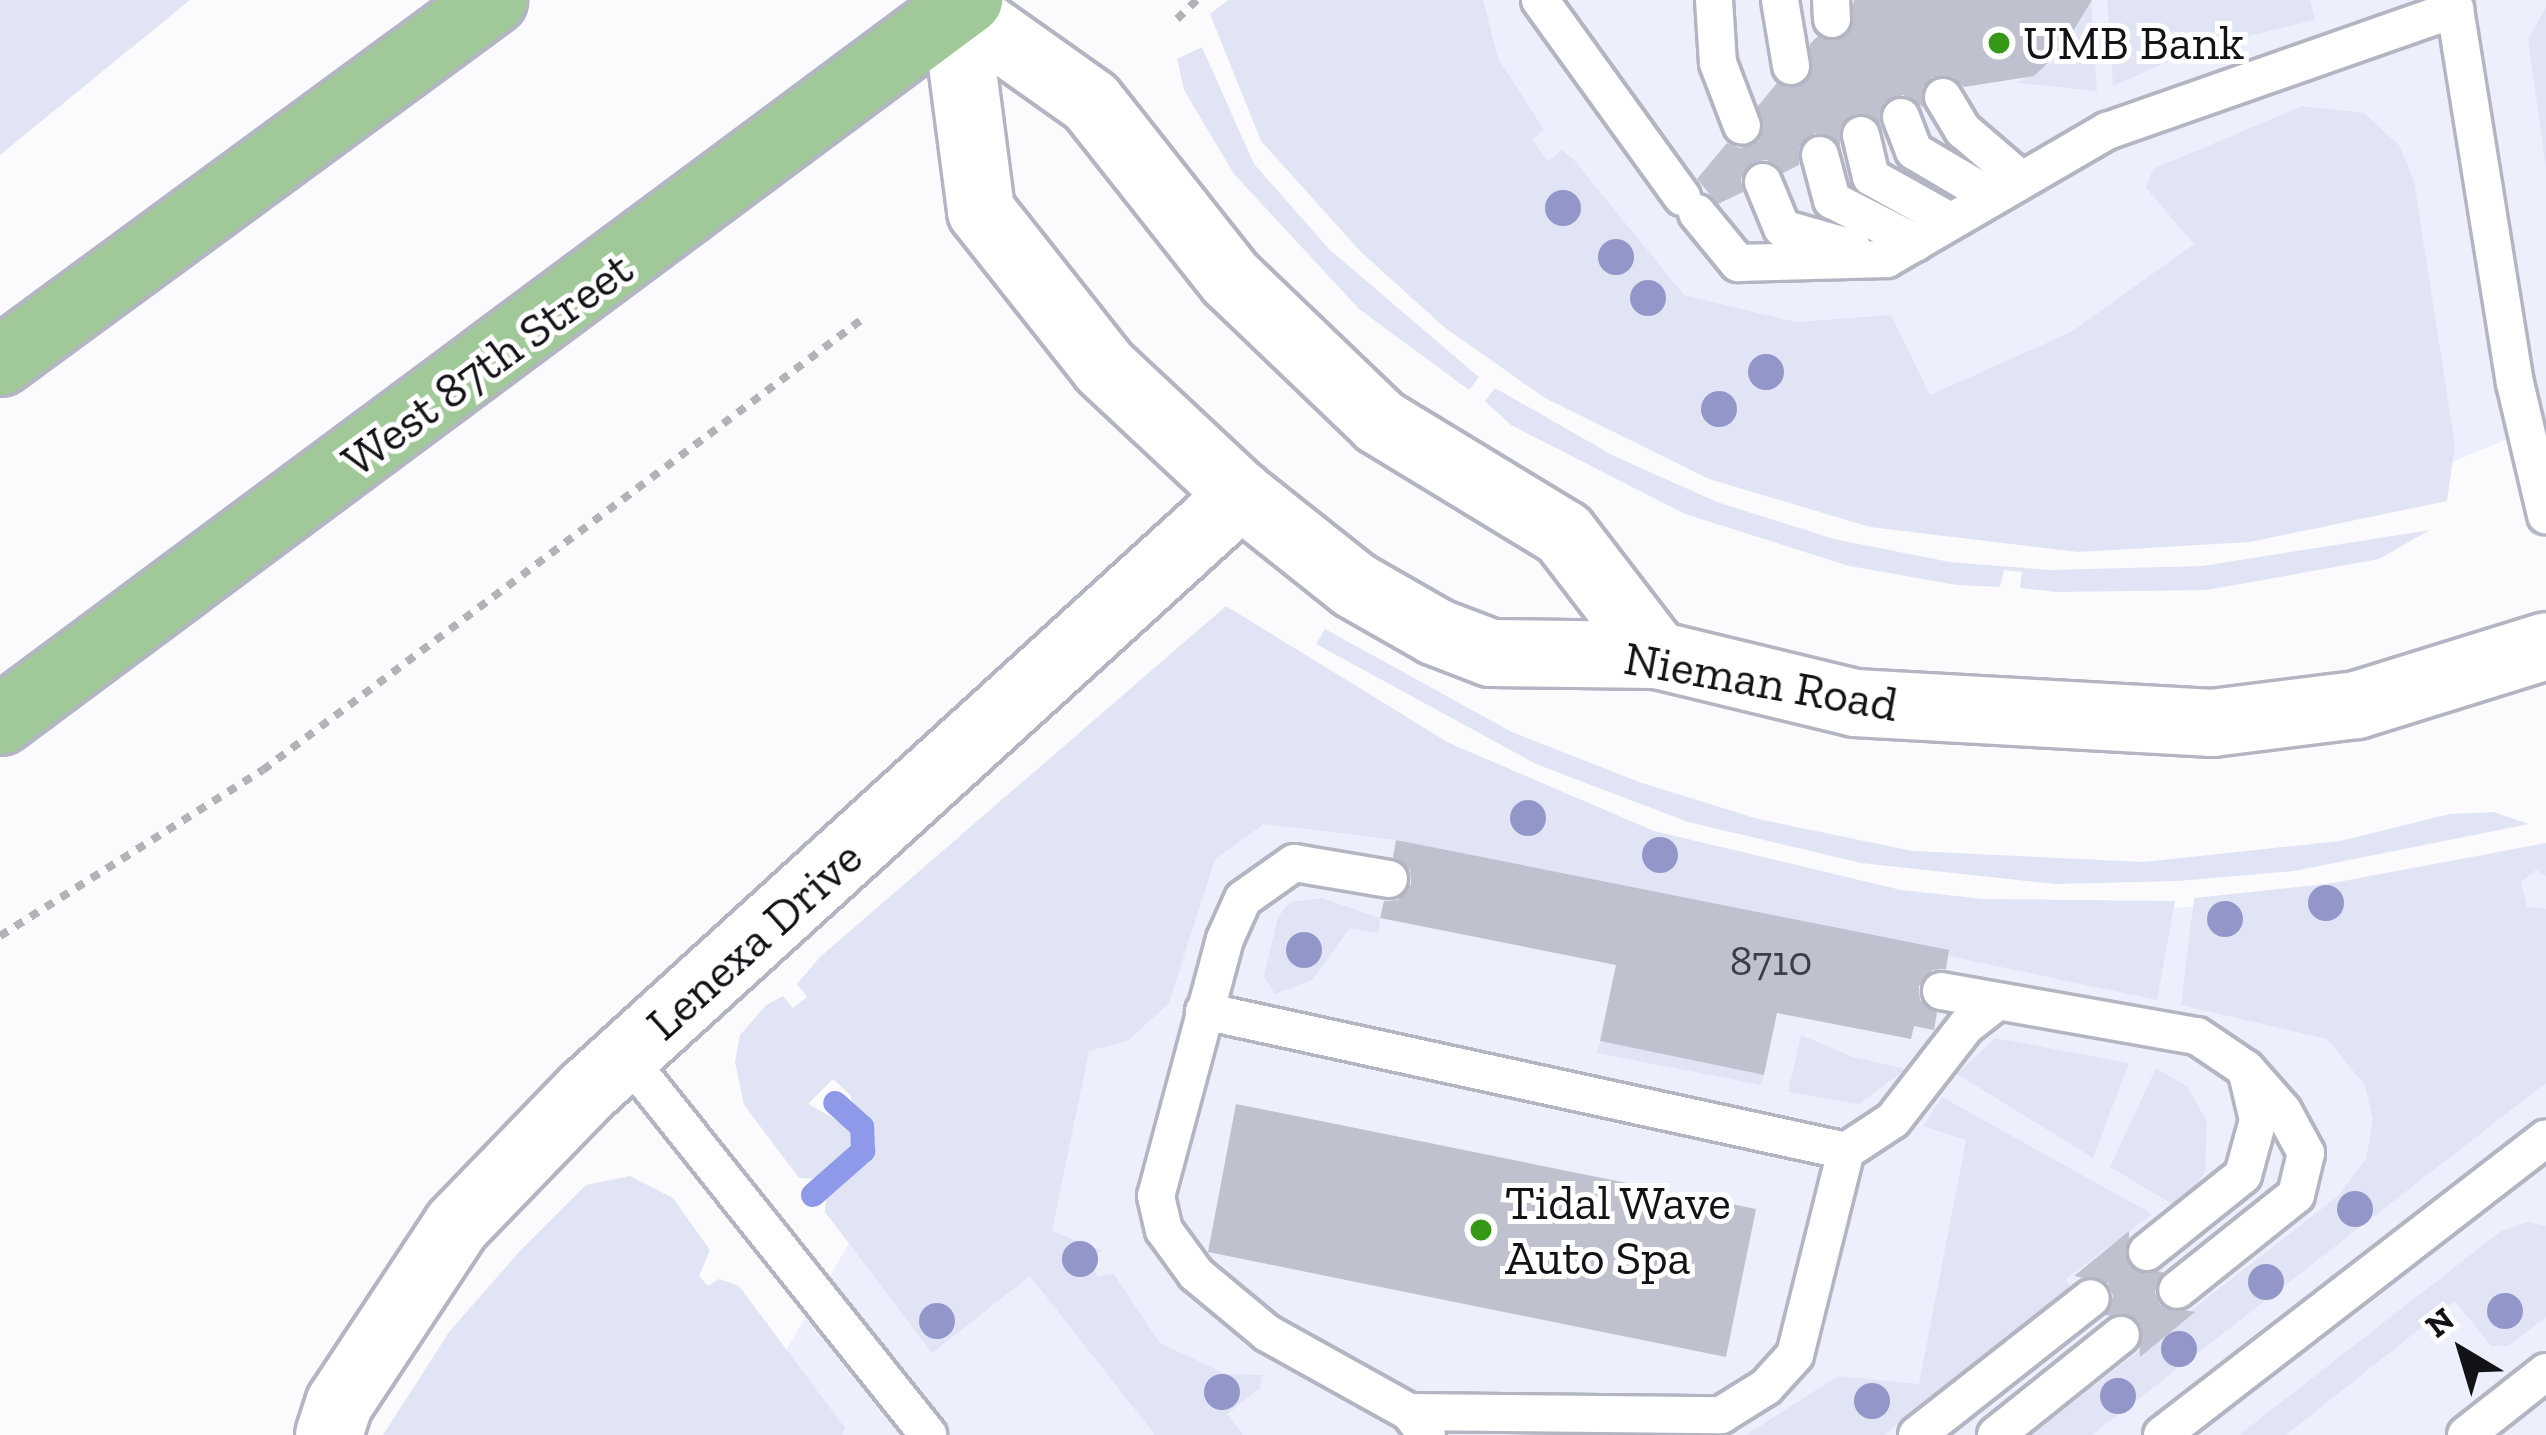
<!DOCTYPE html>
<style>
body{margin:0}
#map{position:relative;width:2546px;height:1435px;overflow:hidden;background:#fbfbfe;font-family:"Zilla Slab",serif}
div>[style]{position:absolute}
.built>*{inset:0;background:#edf0fc}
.green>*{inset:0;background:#e1e4f4}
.stream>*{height:24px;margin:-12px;padding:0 12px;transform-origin:12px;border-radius:12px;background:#8e9ae9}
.building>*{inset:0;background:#bfc1ce}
.path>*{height:8px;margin-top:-4px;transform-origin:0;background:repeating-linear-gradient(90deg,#b3b3b7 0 9px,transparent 0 18px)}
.roads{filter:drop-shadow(3px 0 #b3b5c2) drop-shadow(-3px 0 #b3b5c2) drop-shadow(0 3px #b3b5c2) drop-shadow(0 -3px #b3b5c2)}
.service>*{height:36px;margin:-18px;padding:0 18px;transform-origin:18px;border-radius:18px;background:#fff}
.minor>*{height:66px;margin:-33px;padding:0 33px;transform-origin:33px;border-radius:33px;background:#fff}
.primary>*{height:66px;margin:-33px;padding:0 33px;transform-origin:33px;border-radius:33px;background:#a1c898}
.trees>*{width:36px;height:36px;margin:-18px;border-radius:50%;background:#9396c9}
.dots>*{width:33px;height:33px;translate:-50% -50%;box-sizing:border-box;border:6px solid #fff;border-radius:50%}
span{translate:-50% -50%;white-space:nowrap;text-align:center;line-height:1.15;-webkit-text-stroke:10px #fff;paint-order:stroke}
.number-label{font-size:42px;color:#3d3e45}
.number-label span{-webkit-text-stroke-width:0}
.poi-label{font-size:48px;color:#121217}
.left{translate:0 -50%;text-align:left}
.street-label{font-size:48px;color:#121217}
.north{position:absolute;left:2402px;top:1291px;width:120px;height:120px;-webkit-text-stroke:9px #fff;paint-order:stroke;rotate:322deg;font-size:33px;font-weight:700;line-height:48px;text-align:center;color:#121217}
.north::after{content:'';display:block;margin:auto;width:42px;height:54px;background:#121217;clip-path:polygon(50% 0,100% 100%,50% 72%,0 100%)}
</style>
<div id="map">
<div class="built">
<div style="clip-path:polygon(1364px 0,2546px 0,2546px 423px,2404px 482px,1902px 514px)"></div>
<div style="clip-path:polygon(1457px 761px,1625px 829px,1850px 893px,2061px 914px,2257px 903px,2546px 854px,2546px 1435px,736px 1435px,1110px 801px)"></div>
</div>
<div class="green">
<div style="clip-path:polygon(0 0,190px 0,0 155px)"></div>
<div style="clip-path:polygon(1228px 0,1483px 0,1498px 58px,1544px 130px,1532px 140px,1548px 161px,1562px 150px,1574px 160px,1684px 295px,1796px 322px,1891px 315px,1930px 395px,2071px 332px,2194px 244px,2146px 188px,2153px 169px,2302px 106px,2364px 113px,2399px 145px,2414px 181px,2455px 445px,2447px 501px,2250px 542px,2078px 552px,1870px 527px,1709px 479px,1545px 398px,1444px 327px,1361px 252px,1261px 141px,1210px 14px)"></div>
<div style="clip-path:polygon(2091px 0,2097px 91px,2017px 83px,2053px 62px)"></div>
<div style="clip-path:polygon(2107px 0,2310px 0,2315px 20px,2199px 48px,2113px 86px)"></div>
<div style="clip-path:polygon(2546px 7px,2546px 169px,2528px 39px)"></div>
<div style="clip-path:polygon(1202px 47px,1254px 164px,1330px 250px,1479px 377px,1469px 390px,1359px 309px,1234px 174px,1184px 90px,1177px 59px)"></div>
<div style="clip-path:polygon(1495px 388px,1614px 456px,1717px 502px,1834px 539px,1950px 562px,2051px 570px,2202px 566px,2430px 530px,2379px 559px,2207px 590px,2057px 592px,2020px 588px,2022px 572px,2004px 570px,2000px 587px,1957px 585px,1849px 566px,1685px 514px,1511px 425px,1485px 401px)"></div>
<div style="clip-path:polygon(1226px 606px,1449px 743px,1654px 831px,1901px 890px,1984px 899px,2175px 901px,2157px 1000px,1397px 840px,1264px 824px,1215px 859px,1169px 1003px,1128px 1041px,1089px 1051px,1052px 1231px,1103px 1251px,1089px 1256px,1098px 1277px,1113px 1273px,1160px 1343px,1226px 1374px,1262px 1375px,1260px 1388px,1227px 1414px,1243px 1435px,1155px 1435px,1030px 1276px,932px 1353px,825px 1212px,826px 1197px,871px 1150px,850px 1095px,833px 1079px,808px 1104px,853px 1129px,856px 1149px,820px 1179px,799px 1178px,744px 1105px,735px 1062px,740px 1035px,766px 1005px,783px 996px,793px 1008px,807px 997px,797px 984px,820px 957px)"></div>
<div style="clip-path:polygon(1325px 629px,1512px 732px,1639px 782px,1758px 819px,1913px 851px,2143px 862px,2340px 841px,2450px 814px,2493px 812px,2529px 824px,2294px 871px,2178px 881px,2055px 884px,1861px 863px,1688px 822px,1536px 764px,1316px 644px)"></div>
<div style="clip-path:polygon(2546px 843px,2546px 876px,2536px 870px,2521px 882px,2527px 907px,2546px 909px,2546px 1083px,2092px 1435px,2031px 1435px,2338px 1196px,2366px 1159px,2373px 1119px,2364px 1084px,2327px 1039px,2181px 1005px,2194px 898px,2327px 884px)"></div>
<div style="clip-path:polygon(1322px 898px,1380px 918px,1379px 933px,1350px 928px,1312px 980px,1275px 994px,1264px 976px,1278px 917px,1290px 902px)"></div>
<div style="clip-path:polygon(1801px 1035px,1853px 1057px,1906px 1069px,1859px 1104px,1788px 1092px)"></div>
<div style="clip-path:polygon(1995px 1038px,2129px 1063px,2093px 1158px,1957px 1074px)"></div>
<div style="clip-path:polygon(1600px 1041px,1764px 1075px,1761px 1085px,1597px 1053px)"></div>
<div style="clip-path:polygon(2156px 1068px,2188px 1087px,2207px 1122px,2205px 1172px,2179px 1208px,2110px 1167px)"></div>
<div style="clip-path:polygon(1942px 1097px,2152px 1214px,2066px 1279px,2072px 1290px,1884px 1435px,1746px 1435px,1838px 1376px,1919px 1384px,1966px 1140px,1923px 1126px)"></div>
<div style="clip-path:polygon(630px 1176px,673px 1198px,710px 1250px,699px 1276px,708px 1286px,719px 1279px,739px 1286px,845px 1428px,842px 1435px,383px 1435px,449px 1332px,519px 1252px,586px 1185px)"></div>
<div style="clip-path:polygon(2528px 1222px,2546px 1226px,2546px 1317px,2508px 1346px,2491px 1346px,2455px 1301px,2286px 1435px,2239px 1435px,2501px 1231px)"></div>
</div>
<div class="stream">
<div style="left:813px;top:1195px;width:67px;rotate:-41.3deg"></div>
<div style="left:863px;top:1151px;width:24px;rotate:-92deg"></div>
<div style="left:862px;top:1127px;width:36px;rotate:-138deg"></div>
</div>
<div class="building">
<div style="clip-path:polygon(1854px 0,2092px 0,2060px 52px,2034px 76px,1964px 87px,1953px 77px,1932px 77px,1923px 87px,1923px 107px,1903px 95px,1884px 102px,1880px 124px,1855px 114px,1840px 128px,1840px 145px,1815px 133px,1799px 148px,1799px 165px,1783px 173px,1767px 160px,1753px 162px,1741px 178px,1743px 192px,1718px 204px,1697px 179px,1727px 143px,1740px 148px,1759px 141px,1758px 106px,1777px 83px,1806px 82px,1810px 44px,1818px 36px,1845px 37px)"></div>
<div style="clip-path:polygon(1396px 840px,1949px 950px,1946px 969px,1932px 970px,1919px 986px,1920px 1000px,1937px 1013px,1934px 1030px,1914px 1026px,1911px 1039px,1777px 1013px,1764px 1075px,1600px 1041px,1616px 965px,1380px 918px,1384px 901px,1398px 900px,1411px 884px,1410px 870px,1393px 857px)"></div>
<div style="clip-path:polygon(1236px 1104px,1756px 1209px,1726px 1357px,1208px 1252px)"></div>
<div style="clip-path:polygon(2129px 1231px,2130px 1267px,2163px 1272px,2155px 1292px,2160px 1305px,2195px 1312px,2140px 1357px,2138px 1320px,2105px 1315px,2113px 1296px,2108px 1283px,2074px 1276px)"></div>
</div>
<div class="path">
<div style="left:1177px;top:19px;width:28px;rotate:-44deg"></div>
<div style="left:0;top:936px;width:311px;rotate:-32.3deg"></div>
<div style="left:263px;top:770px;width:748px;rotate:-36.96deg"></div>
</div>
<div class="roads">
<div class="service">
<div style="left:1540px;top:0;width:243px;rotate:54.2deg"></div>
<div style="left:1714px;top:0;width:63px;rotate:86.4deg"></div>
<div style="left:1718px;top:63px;width:67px;rotate:69.1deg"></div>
<div style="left:1780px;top:0;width:67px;rotate:80.5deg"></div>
<div style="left:1831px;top:0;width:19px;rotate:87deg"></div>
<div style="left:1943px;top:97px;width:39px;rotate:59deg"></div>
<div style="left:1963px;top:130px;width:74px;rotate:40.6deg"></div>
<div style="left:1901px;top:117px;width:36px;rotate:69deg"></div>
<div style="left:1914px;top:151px;width:88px;rotate:30.6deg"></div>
<div style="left:1861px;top:135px;width:43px;rotate:76.6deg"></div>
<div style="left:1871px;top:177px;width:90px;rotate:29.1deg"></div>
<div style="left:1820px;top:155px;width:47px;rotate:75.1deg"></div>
<div style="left:1832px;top:200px;width:94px;rotate:27.1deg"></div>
<div style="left:1763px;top:182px;width:50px;rotate:67.6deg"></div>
<div style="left:1782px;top:228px;width:73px;rotate:15.9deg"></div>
<div style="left:1697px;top:213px;width:65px;rotate:50.6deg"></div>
<div style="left:1738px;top:263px;width:149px;rotate:-1.5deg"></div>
<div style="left:1887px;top:259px;width:255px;rotate:-30.2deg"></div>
<div style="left:2107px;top:131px;width:369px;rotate:-19.3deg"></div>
<div style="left:2455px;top:9px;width:379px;rotate:80.9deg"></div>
<div style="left:2515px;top:383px;width:136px;rotate:76.8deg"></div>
<div style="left:1389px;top:879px;width:96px;rotate:-170.4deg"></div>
<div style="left:1294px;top:863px;width:62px;rotate:144.8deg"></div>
<div style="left:1243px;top:899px;width:44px;rotate:114.2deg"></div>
<div style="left:1225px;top:939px;width:266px;rotate:105deg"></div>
<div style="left:1156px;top:1196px;width:35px;rotate:77deg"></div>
<div style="left:1164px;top:1230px;width:54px;rotate:54deg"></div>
<div style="left:1196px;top:1274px;width:92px;rotate:39.7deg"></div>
<div style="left:1267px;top:1333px;width:162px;rotate:29.1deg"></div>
<div style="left:1409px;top:1412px;width:29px;rotate:52deg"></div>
<div style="left:1941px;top:991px;width:260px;rotate:10deg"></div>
<div style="left:2197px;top:1036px;width:59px;rotate:34deg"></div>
<div style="left:2246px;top:1069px;width:56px;rotate:48.6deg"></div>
<div style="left:2283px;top:1111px;width:48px;rotate:61.3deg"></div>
<div style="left:2306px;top:1153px;width:43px;rotate:103.4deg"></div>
<div style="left:2296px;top:1195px;width:152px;rotate:141.4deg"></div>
<div style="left:1204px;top:1011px;width:657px;rotate:12.3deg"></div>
<div style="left:625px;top:1055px;width:486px;rotate:51.4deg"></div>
<div style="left:2147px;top:1252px;width:123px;rotate:-38.7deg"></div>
<div style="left:2243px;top:1175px;width:57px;rotate:-74.7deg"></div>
<div style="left:2258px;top:1120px;width:48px;rotate:-103.2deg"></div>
<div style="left:1409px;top:1412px;width:312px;rotate:0.6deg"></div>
<div style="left:1721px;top:1415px;width:53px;rotate:-31.9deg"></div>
<div style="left:1766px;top:1387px;width:43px;rotate:-47.8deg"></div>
<div style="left:1795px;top:1355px;width:210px;rotate:-76deg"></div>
<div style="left:1846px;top:1151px;width:56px;rotate:-33.4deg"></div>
<div style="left:1893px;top:1120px;width:119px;rotate:-52.2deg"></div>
<div style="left:1966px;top:1026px;width:39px;rotate:-38deg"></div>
<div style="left:1917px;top:1435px;width:221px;rotate:-38.2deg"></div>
<div style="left:1996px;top:1435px;width:160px;rotate:-38.7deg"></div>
<div style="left:2162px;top:1435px;width:485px;rotate:-37.7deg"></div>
<div style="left:2466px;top:1435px;width:102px;rotate:-38.2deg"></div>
</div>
<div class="minor">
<div style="left:947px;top:0;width:176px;rotate:35.3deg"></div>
<div style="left:1091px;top:102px;width:226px;rotate:51.7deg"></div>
<div style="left:1231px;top:279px;width:207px;rotate:43.8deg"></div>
<div style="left:1380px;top:422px;width:215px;rotate:31.3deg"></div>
<div style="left:1564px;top:534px;width:153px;rotate:52.5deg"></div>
<div style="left:955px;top:10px;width:203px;rotate:82.6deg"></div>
<div style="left:981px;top:211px;width:199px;rotate:51.7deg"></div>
<div style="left:1104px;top:367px;width:187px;rotate:43.1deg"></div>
<div style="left:1241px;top:495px;width:144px;rotate:38.5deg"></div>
<div style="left:1354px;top:585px;width:95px;rotate:29.8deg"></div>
<div style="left:1436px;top:632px;width:59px;rotate:20.9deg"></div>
<div style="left:1491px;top:653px;width:166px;rotate:0.7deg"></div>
<div style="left:1657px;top:655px;width:204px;rotate:13.6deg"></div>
<div style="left:1855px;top:703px;width:358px;rotate:3.2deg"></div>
<div style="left:2212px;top:723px;width:146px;rotate:-7.1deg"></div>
<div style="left:2357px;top:705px;width:198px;rotate:-17.3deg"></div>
<div style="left:329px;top:1435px;width:33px;rotate:-72deg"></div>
<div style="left:339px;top:1404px;width:214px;rotate:-56.6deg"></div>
<div style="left:457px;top:1225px;width:187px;rotate:-45.9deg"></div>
<div style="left:587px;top:1091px;width:885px;rotate:-42.34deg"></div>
</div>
<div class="primary">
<div style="left:0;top:362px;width:612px;rotate:-36.29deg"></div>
<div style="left:0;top:721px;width:1208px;rotate:-36.65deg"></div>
</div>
</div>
<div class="trees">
<div style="left:1563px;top:208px"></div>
<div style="left:1616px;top:257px"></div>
<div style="left:1648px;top:298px"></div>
<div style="left:1766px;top:372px"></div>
<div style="left:1719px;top:409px"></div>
<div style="left:1528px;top:818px"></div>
<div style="left:1660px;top:855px"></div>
<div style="left:2326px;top:903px"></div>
<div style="left:2225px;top:919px"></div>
<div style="left:1304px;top:950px"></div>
<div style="left:2355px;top:1209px"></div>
<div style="left:1080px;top:1259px"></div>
<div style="left:2266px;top:1282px"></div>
<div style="left:2505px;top:1311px"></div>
<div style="left:937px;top:1321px"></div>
<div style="left:2179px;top:1349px"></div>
<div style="left:1222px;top:1392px"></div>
<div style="left:2118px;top:1396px"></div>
<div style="left:1872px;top:1401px"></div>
</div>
<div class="dots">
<div style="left:1999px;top:43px;background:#369719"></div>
<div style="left:1481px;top:1230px;background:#369719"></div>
</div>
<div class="number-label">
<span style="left:1771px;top:961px">8710</span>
</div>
<div class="poi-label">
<span class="left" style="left:2023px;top:43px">UMB Bank</span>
<span class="left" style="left:1505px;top:1230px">Tidal Wave<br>Auto Spa</span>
</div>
<div class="street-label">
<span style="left:487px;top:364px;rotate:-36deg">West 87th Street</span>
<span style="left:1761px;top:681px;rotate:10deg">Nieman Road</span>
<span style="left:754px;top:940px;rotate:-42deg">Lenexa Drive</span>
</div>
<div class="north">N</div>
</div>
